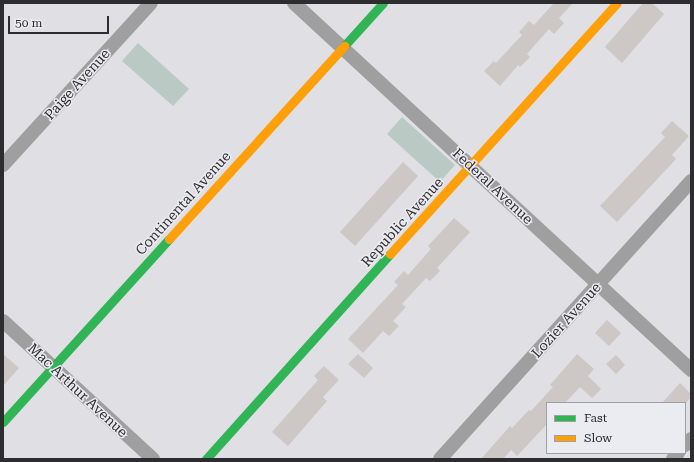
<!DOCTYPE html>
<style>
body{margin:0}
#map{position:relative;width:694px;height:462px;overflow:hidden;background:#dfdfe4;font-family:"Roboto Serif",serif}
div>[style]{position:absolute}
.green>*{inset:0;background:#bbc9c4}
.building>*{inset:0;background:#cdc7c5}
.street>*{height:14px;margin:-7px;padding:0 7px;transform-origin:7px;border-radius:7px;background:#a09fa0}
.fast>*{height:9px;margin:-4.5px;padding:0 4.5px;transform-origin:4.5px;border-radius:4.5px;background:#30b455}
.slow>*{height:9px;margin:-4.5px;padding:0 4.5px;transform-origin:4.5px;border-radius:4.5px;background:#ff9f0a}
span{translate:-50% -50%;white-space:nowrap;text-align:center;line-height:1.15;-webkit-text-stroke:3px #ebebf2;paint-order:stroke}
.street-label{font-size:14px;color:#2d2d30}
.frame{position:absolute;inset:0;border:4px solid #2d2d30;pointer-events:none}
.legend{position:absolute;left:546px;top:402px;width:140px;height:52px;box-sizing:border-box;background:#ebebf2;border:1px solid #9f9fa4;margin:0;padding:5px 7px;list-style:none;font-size:12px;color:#2d2d30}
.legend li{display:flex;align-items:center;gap:8px;height:20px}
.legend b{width:20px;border:1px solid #9f9fa4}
.scale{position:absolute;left:8px;top:16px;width:101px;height:18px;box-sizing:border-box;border:2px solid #2d2d30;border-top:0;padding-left:5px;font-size:12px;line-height:14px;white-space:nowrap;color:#2d2d30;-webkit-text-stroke:3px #ebebf2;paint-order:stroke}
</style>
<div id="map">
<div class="green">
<div style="clip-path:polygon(138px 43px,189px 89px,173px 106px,122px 61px)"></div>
<div style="clip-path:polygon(402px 117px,455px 165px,440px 182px,387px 134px)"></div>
</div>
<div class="building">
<div style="clip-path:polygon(554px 3px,573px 3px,559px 18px,564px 23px,554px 34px,549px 29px,527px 54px,530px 57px,520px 67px,518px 65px,500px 86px,484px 71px,494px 61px,496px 63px,522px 35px,519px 32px,529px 21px,534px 25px)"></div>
<div style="clip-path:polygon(643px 3px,652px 3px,664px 14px,622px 63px,605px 47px)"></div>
<div style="clip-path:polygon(672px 121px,689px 136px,672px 155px,676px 159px,617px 222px,600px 206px,665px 137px,661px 133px)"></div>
<div style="clip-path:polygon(403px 162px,418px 176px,355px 246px,340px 232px)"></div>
<div style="clip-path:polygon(454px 218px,470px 232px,437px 268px,440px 271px,430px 281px,426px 278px,402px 304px,406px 307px,393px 321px,399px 326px,389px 336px,383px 331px,363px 353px,348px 339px,398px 285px,394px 282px,404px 271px,408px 275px,431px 249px,428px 246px)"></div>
<div style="clip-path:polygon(607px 320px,621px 333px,609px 346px,595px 333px)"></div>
<div style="clip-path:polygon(3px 354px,19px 368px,3px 386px)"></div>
<div style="clip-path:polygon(358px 354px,373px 368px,364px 378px,348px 364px)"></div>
<div style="clip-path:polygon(577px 354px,594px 369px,588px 376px,601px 389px,592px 398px,580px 387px,565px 403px,547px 403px,547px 424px,517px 456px,511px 450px,503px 459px,481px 459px,510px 426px,512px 428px,529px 410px,531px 411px,553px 387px,550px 385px)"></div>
<div style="clip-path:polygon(616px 355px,625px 365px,616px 374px,606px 364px)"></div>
<div style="clip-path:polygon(324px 366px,339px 380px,323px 397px,327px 401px,288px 446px,272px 432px,318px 380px,314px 376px)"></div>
<div style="clip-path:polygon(680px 383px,691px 394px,691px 397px,686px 403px,662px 403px)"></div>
</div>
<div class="street">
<div style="left:294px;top:3px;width:541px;rotate:42.75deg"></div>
<div style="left:3px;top:165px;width:219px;rotate:-47.6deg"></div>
<div style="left:3px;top:321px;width:204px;rotate:42.6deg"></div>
<div style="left:685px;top:445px;width:8px;rotate:-45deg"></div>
<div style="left:440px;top:459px;width:375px;rotate:-47.9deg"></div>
<div style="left:673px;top:459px;width:8px;rotate:-50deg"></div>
</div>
<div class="fast">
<div style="left:344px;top:46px;width:58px;rotate:-47.8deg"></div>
<div style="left:3px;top:422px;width:247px;rotate:-47.8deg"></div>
<div style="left:206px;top:459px;width:275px;rotate:-48.1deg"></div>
</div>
<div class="slow">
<div style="left:169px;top:239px;width:261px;rotate:-47.8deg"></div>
<div style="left:390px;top:254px;width:338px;rotate:-47.9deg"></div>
</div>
<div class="street-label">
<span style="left:77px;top:84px;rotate:-48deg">Paige Avenue</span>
<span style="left:493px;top:186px;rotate:43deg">Federal Avenue</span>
<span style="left:183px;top:203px;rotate:-48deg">Continental Avenue</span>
<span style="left:402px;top:222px;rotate:-48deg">Republic Avenue</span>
<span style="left:566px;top:320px;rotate:-48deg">Lozier Avenue</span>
<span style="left:78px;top:390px;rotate:43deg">Mac Arthur Avenue</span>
</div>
<div class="frame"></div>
<ul class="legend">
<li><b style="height:5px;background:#30b455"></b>Fast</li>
<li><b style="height:5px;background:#ff9f0a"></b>Slow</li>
</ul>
<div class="scale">50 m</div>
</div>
